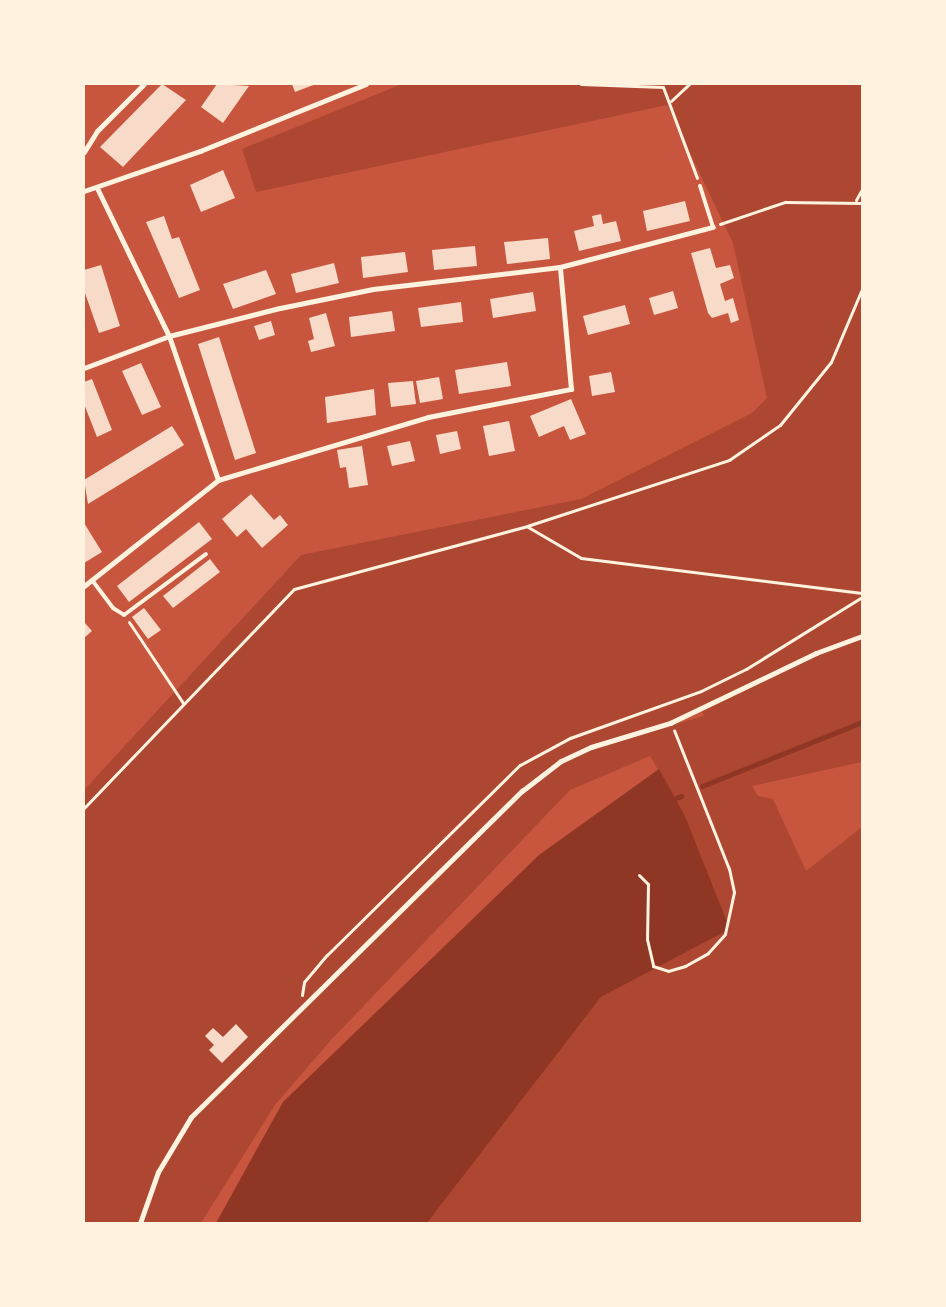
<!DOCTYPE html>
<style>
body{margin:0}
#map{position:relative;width:946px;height:1307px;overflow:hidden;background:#c8553d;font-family:"Open Sans",sans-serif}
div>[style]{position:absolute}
.green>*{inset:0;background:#ae4732}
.water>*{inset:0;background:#8f3625}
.stream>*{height:5px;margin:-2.5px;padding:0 2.5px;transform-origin:2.5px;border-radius:2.5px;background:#8f3625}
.building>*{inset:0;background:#f7dbc8}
.path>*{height:3px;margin:-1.5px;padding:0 1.5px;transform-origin:1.5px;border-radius:1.5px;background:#fff3e0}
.service>*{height:4px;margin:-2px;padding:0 2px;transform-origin:2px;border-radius:2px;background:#fff3e0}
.minor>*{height:5px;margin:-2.5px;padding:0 2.5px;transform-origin:2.5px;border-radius:2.5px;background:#fff3e0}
span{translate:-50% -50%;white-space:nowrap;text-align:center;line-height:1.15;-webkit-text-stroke:5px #fff3e0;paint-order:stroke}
.frame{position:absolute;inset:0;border:85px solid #fff3e0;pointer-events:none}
</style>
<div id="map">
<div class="green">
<div style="clip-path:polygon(evenodd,402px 84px,862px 84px,862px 762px,752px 786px,758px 796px,773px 799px,806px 871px,862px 827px,862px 1223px,427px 1223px,601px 997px,730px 929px,685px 816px,650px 756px,570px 790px,331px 1040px,275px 1105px,201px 1223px,84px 1223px,84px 790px,301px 555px,581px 499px,752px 413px,767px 398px,733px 243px,667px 105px,256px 192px,242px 149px,402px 84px,702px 711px,704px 716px,669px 726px,670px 722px,702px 711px)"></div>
</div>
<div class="water">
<div style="clip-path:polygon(659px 769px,685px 816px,730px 929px,601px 997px,427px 1223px,216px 1223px,283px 1102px,539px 855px)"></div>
</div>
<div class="stream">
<div style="left:702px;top:786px;width:172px;rotate:-21.8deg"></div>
<div style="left:671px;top:800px;width:11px;rotate:-22deg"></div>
</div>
<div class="building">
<div style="clip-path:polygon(162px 84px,186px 100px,123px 167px,100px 147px)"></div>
<div style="clip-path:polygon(217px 84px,249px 86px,223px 123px,201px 107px)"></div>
<div style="clip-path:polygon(292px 84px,316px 84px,295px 92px)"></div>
<div style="clip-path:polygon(223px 170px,235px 198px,201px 212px,190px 185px)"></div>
<div style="clip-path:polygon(685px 201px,690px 221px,647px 231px,643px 211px)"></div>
<div style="clip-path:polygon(601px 214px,603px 224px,616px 221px,621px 241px,579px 251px,574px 231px,594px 226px,592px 216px)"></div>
<div style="clip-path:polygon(164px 216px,172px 239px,179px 237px,200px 290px,179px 298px,146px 222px)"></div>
<div style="clip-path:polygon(548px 238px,550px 259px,507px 264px,504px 242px)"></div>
<div style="clip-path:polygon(475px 246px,477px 266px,434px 270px,432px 250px)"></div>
<div style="clip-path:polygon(710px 248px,716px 268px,730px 265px,734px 278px,720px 284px,725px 301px,733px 298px,739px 320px,731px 323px,728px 313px,712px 318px,708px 313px,691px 253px)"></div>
<div style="clip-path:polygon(405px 252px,408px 272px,363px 278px,361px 257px)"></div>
<div style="clip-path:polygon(334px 263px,339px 283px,296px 293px,291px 274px)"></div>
<div style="clip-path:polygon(101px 265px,120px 326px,99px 333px,85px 293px,84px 270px)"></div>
<div style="clip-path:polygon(266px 270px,276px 294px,233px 309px,223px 284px)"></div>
<div style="clip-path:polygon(673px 291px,678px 308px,654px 315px,649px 298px)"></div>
<div style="clip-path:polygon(533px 292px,536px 311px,493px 318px,490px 299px)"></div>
<div style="clip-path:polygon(461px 302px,463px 322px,421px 327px,418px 308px)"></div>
<div style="clip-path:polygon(625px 305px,630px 324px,588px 335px,583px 316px)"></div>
<div style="clip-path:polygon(392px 311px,395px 331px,351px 337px,349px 317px)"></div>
<div style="clip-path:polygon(326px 313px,335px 346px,311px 352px,308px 341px,314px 339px,309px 318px)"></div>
<div style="clip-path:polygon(271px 321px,275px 335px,259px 340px,254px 326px)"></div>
<div style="clip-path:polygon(219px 337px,256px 453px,235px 460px,198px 344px)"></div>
<div style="clip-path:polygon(507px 362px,511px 386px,459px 394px,455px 370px)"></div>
<div style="clip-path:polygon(141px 363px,161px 407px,142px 415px,122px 371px)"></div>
<div style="clip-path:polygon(611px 372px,615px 392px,592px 396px,589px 376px)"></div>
<div style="clip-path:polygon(439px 377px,443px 399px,420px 403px,416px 381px)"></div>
<div style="clip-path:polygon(92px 379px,112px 430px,97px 437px,84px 404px,84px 382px)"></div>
<div style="clip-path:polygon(413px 381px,416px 404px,391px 407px,388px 383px)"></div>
<div style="clip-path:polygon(374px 389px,376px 415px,327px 423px,325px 397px)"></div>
<div style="clip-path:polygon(571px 399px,586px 434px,570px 440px,564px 426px,539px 437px,530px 416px)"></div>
<div style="clip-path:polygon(509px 421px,515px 451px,489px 456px,483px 426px)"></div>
<div style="clip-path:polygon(172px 426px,184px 445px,88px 504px,84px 480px)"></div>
<div style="clip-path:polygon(457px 431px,461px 449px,440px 454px,436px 435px)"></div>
<div style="clip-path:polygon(410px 441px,415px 461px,392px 466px,387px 446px)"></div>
<div style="clip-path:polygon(362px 446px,368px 485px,349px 488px,346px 467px,340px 468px,337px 450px)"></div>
<div style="clip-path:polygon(251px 494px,274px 520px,280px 515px,288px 525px,262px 548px,246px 529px,237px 537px,222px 519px)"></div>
<div style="clip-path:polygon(199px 522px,212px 539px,129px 602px,117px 586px)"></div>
<div style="clip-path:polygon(84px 523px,102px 552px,84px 563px)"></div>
<div style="clip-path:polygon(210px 559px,220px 572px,173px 608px,163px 596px)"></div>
<div style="clip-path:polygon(144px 608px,161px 630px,148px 639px,132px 617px)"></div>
<div style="clip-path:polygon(84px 622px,92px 631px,84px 638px)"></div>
<div style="clip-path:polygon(236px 1024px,248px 1037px,222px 1063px,209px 1050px,214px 1045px,205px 1036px,213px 1028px,223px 1037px)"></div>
</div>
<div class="path">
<div style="left:581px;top:84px;width:82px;rotate:2.1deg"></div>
<div style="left:663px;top:87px;width:97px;rotate:69.5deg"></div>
<div style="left:671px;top:101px;width:25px;rotate:-43deg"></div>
<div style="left:856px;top:200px;width:13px;rotate:-61deg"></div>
<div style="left:720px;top:224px;width:69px;rotate:-18.7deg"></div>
<div style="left:785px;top:202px;width:77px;rotate:0.7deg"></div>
<div style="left:528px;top:527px;width:61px;rotate:30.3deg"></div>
<div style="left:581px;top:558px;width:283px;rotate:7.1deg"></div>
<div style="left:129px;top:622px;width:97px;rotate:56.3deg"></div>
<div style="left:84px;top:808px;width:303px;rotate:-46.2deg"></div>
<div style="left:294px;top:589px;width:241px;rotate:-15.1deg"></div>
<div style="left:527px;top:526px;width:213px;rotate:-18.1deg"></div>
<div style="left:729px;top:460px;width:62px;rotate:-34.5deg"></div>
<div style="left:780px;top:425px;width:81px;rotate:-51deg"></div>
<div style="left:831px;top:362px;width:79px;rotate:-67deg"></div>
<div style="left:639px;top:875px;width:13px;rotate:45deg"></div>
<div style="left:648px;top:884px;width:55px;rotate:91deg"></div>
<div style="left:647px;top:939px;width:28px;rotate:77deg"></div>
<div style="left:653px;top:966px;width:16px;rotate:18deg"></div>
<div style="left:668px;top:971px;width:18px;rotate:-16deg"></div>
<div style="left:685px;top:966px;width:26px;rotate:-29deg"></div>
<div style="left:708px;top:953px;width:25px;rotate:-48deg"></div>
<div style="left:725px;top:934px;width:43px;rotate:-77.9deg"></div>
<div style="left:734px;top:892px;width:24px;rotate:-102deg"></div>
<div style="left:729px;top:869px;width:149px;rotate:-111.6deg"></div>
<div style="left:302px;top:995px;width:13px;rotate:-81deg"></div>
<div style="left:304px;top:982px;width:35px;rotate:-50deg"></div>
<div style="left:327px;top:955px;width:271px;rotate:-44.6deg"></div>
<div style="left:520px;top:765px;width:57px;rotate:-28.4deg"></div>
<div style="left:570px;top:738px;width:139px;rotate:-19.7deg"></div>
<div style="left:701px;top:691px;width:50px;rotate:-26.1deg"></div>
<div style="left:746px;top:669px;width:137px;rotate:-31.8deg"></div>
</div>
<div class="service">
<div style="left:700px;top:186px;width:43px;rotate:72.4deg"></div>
<div style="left:92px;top:580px;width:35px;rotate:53deg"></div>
<div style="left:113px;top:608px;width:13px;rotate:32deg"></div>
<div style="left:124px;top:615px;width:102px;rotate:-36.6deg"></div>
</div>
<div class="minor">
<div style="left:84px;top:152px;width:25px;rotate:-58deg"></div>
<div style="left:97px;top:131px;width:66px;rotate:-45deg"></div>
<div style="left:97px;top:188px;width:165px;rotate:64.1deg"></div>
<div style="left:169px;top:336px;width:152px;rotate:71.2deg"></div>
<div style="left:84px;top:191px;width:123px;rotate:-19deg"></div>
<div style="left:200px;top:151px;width:179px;rotate:-22deg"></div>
<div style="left:84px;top:368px;width:91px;rotate:-20.6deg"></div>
<div style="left:169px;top:336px;width:114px;rotate:-14.2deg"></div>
<div style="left:280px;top:308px;width:95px;rotate:-11.5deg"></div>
<div style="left:373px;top:289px;width:188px;rotate:-6.7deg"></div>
<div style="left:560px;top:267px;width:158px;rotate:-14.7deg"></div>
<div style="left:84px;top:586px;width:171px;rotate:-38.3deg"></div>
<div style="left:218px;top:480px;width:219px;rotate:-16.7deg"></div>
<div style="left:428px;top:417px;width:146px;rotate:-11.1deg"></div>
<div style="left:571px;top:389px;width:122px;rotate:-95.2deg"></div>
<div style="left:140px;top:1223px;width:54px;rotate:-70.6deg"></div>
<div style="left:158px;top:1172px;width:64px;rotate:-59deg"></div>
<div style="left:191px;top:1117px;width:465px;rotate:-44.6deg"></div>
<div style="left:522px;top:791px;width:49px;rotate:-37.6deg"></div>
<div style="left:561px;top:761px;width:33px;rotate:-25deg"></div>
<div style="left:591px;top:747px;width:83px;rotate:-16.9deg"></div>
<div style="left:670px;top:723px;width:162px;rotate:-25.6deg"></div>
<div style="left:816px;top:653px;width:49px;rotate:-20.3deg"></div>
</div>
<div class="frame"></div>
</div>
